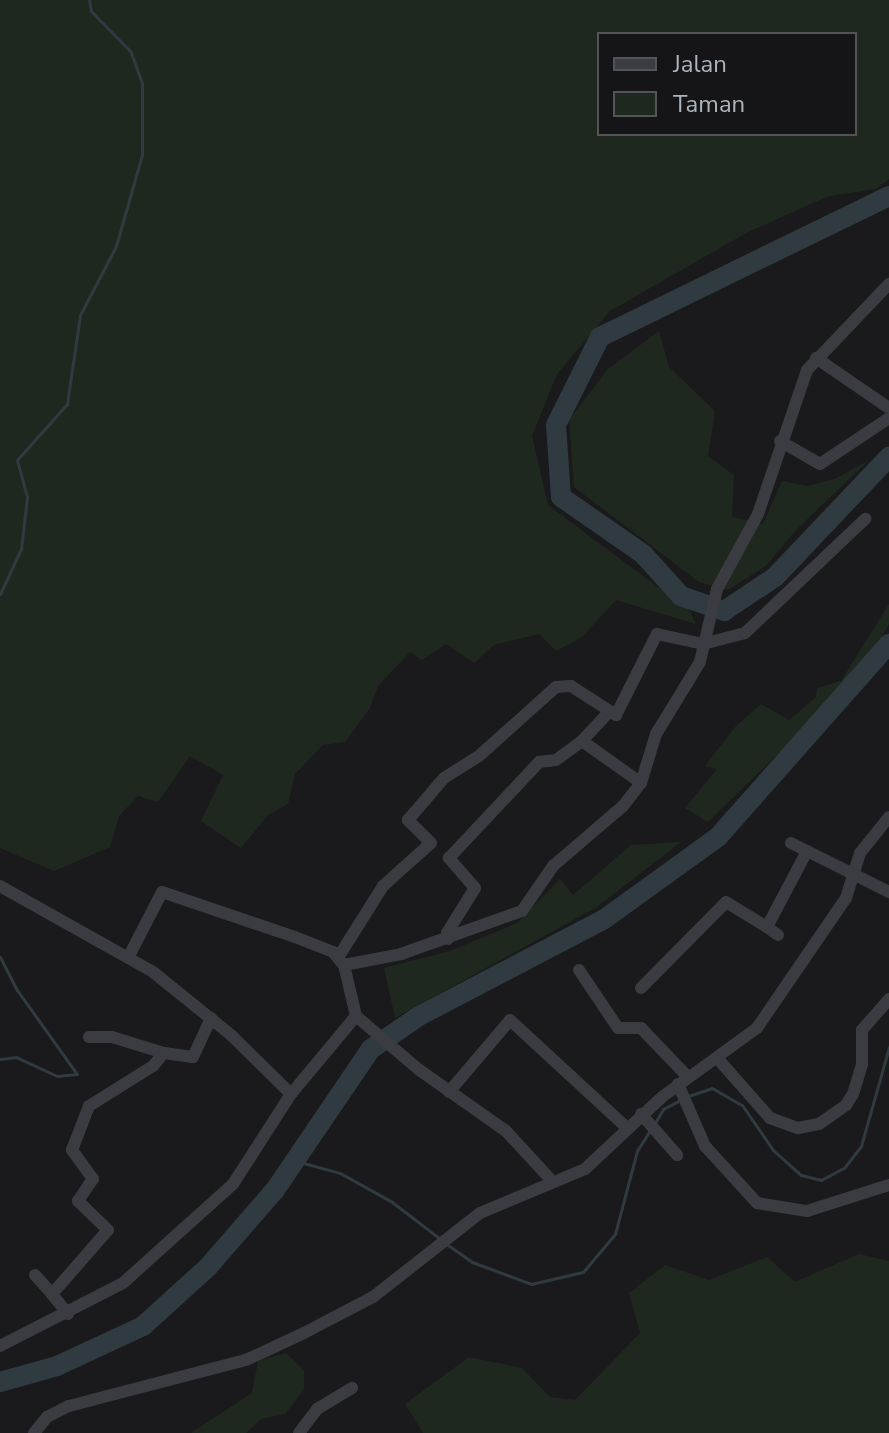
<!DOCTYPE html>
<style>
body{margin:0}
#map{position:relative;width:889px;height:1433px;overflow:hidden;background:#1a1a1c;font-family:"Nunito Sans",sans-serif}
div>[style]{position:absolute}
.green>*{inset:0;background:#1f281f}
.stream>*{height:3px;margin:-1.5px;padding:0 1.5px;transform-origin:1.5px;border-radius:1.5px;background:#2f3b41}
.river>*{height:20px;margin:-10px;padding:0 10px;transform-origin:10px;border-radius:10px;background:#2f3b41}
.minor>*{height:12px;margin:-6px;padding:0 6px;transform-origin:6px;border-radius:6px;background:#3a3c41}
span{translate:-50% -50%;white-space:nowrap;text-align:center;line-height:1.15;-webkit-text-stroke:6px #151517;paint-order:stroke}
.legend{position:absolute;left:597px;top:32px;width:260px;height:104px;box-sizing:border-box;background:#151517;border:2px solid #515459;margin:0;padding:10px 14px;list-style:none;font-size:24px;color:#acb3bc}
.legend li{display:flex;align-items:center;gap:16px;height:40px}
.legend b{width:40px;border:2px solid #515459}
</style>
<div id="map">
<div class="green">
<div style="clip-path:polygon(evenodd,0 0,889px 0,889px 179px,876px 189px,829px 196px,748px 232px,610px 311px,557px 374px,532px 436px,548px 505px,690px 611px,696px 624px,616px 600px,582px 637px,556px 651px,539px 634px,494px 645px,474px 663px,446px 644px,422px 660px,410px 652px,378px 686px,370px 708px,345px 742px,323px 745px,295px 774px,288px 804px,268px 815px,241px 848px,201px 821px,223px 775px,190px 756px,158px 802px,138px 796px,119px 816px,110px 847px,54px 871px,0 848px,0 0,855px 34px,855px 134px,599px 134px,599px 34px,855px 34px)"></div>
<div style="clip-path:polygon(659px 331px,669px 367px,715px 411px,708px 456px,734px 475px,732px 517px,763px 524px,782px 481px,807px 486px,835px 479px,869px 460px,794px 532px,767px 565px,728px 590px,699px 582px,574px 487px,569px 420px,608px 369px)"></div>
<div style="clip-path:polygon(889px 604px,889px 624px,863px 669px,825px 708px,708px 822px,685px 808px,717px 769px,705px 766px,736px 726px,761px 704px,789px 720px,816px 697px,817px 688px,841px 681px)"></div>
<div style="clip-path:polygon(681px 842px,597px 907px,395px 1018px,384px 968px,450px 951px,517px 923px,560px 879px,573px 895px,631px 845px)"></div>
<div style="clip-path:polygon(859px 1254px,889px 1261px,889px 1433px,423px 1433px,405px 1404px,469px 1357px,522px 1368px,550px 1397px,575px 1400px,640px 1333px,629px 1293px,665px 1265px,709px 1280px,767px 1257px,795px 1282px)"></div>
<div style="clip-path:polygon(286px 1353px,304px 1370px,304px 1390px,285px 1414px,261px 1419px,246px 1433px,191px 1433px,252px 1393px,258px 1361px)"></div>
</div>
<div class="stream">
<div style="left:0;top:594px;width:50px;rotate:-65deg"></div>
<div style="left:21px;top:549px;width:52px;rotate:-83.4deg"></div>
<div style="left:27px;top:497px;width:38px;rotate:-105deg"></div>
<div style="left:17px;top:460px;width:75px;rotate:-48.2deg"></div>
<div style="left:67px;top:404px;width:90px;rotate:-81.7deg"></div>
<div style="left:80px;top:315px;width:78px;rotate:-62.4deg"></div>
<div style="left:116px;top:246px;width:95px;rotate:-74.1deg"></div>
<div style="left:142px;top:155px;width:72px;rotate:-90deg"></div>
<div style="left:142px;top:83px;width:33px;rotate:-110deg"></div>
<div style="left:131px;top:52px;width:57px;rotate:-134.3deg"></div>
<div style="left:91px;top:11px;width:11px;rotate:-100deg"></div>
<div style="left:0;top:957px;width:37px;rotate:63deg"></div>
<div style="left:17px;top:990px;width:103px;rotate:54.5deg"></div>
<div style="left:77px;top:1074px;width:20px;rotate:174deg"></div>
<div style="left:57px;top:1076px;width:45px;rotate:-155.1deg"></div>
<div style="left:16px;top:1057px;width:16px;rotate:173deg"></div>
<div style="left:688px;top:1096px;width:25px;rotate:-18deg"></div>
<div style="left:712px;top:1088px;width:34px;rotate:30deg"></div>
<div style="left:742px;top:1105px;width:55px;rotate:55.4deg"></div>
<div style="left:773px;top:1150px;width:38px;rotate:42deg"></div>
<div style="left:801px;top:1175px;width:21px;rotate:14deg"></div>
<div style="left:821px;top:1180px;width:26px;rotate:-28deg"></div>
<div style="left:844px;top:1168px;width:28px;rotate:-52deg"></div>
<div style="left:861px;top:1146px;width:103px;rotate:-74.2deg"></div>
<div style="left:655px;top:1123px;width:16px;rotate:-60deg"></div>
<div style="left:663px;top:1109px;width:20px;rotate:-27deg"></div>
<div style="left:296px;top:1161px;width:46px;rotate:15.3deg"></div>
<div style="left:340px;top:1173px;width:60px;rotate:29.1deg"></div>
<div style="left:392px;top:1202px;width:59px;rotate:37.5deg"></div>
<div style="left:445px;top:1243px;width:33px;rotate:35deg"></div>
<div style="left:472px;top:1262px;width:63px;rotate:20.4deg"></div>
<div style="left:531px;top:1284px;width:53px;rotate:-13deg"></div>
<div style="left:583px;top:1272px;width:50px;rotate:-49.9deg"></div>
<div style="left:615px;top:1234px;width:86px;rotate:-75.2deg"></div>
<div style="left:637px;top:1151px;width:26px;rotate:-58deg"></div>
</div>
<div class="river">
<div style="left:889px;top:196px;width:322px;rotate:154deg"></div>
<div style="left:600px;top:337px;width:98px;rotate:116.6deg"></div>
<div style="left:556px;top:425px;width:72px;rotate:86deg"></div>
<div style="left:561px;top:497px;width:100px;rotate:34.8deg"></div>
<div style="left:643px;top:554px;width:57px;rotate:47.9deg"></div>
<div style="left:681px;top:596px;width:46px;rotate:19.2deg"></div>
<div style="left:724px;top:611px;width:61px;rotate:-33.7deg"></div>
<div style="left:775px;top:577px;width:166px;rotate:-46.5deg"></div>
<div style="left:0;top:1382px;width:59px;rotate:-15.7deg"></div>
<div style="left:57px;top:1366px;width:95px;rotate:-24.9deg"></div>
<div style="left:143px;top:1326px;width:88px;rotate:-42.2deg"></div>
<div style="left:208px;top:1267px;width:102px;rotate:-49deg"></div>
<div style="left:275px;top:1190px;width:171px;rotate:-55.8deg"></div>
<div style="left:371px;top:1049px;width:58px;rotate:-34.5deg"></div>
<div style="left:419px;top:1016px;width:208px;rotate:-27.6deg"></div>
<div style="left:603px;top:920px;width:142px;rotate:-35.8deg"></div>
<div style="left:718px;top:837px;width:258px;rotate:-48.5deg"></div>
</div>
<div class="minor">
<div style="left:816px;top:358px;width:88px;rotate:34.4deg"></div>
<div style="left:780px;top:441px;width:46px;rotate:29.9deg"></div>
<div style="left:820px;top:464px;width:83px;rotate:-33.7deg"></div>
<div style="left:607px;top:714px;width:37px;rotate:133deg"></div>
<div style="left:582px;top:741px;width:72px;rotate:35.4deg"></div>
<div style="left:791px;top:843px;width:110px;rotate:26.6deg"></div>
<div style="left:0;top:886px;width:176px;rotate:29.3deg"></div>
<div style="left:153px;top:972px;width:100px;rotate:38.9deg"></div>
<div style="left:231px;top:1035px;width:84px;rotate:44.5deg"></div>
<div style="left:778px;top:935px;width:14px;rotate:-144deg"></div>
<div style="left:767px;top:927px;width:86px;rotate:-62.2deg"></div>
<div style="left:448px;top:939px;width:6px;rotate:-99deg"></div>
<div style="left:447px;top:933px;width:53px;rotate:-58.1deg"></div>
<div style="left:475px;top:888px;width:40px;rotate:-131deg"></div>
<div style="left:449px;top:858px;width:132px;rotate:-46.8deg"></div>
<div style="left:539px;top:762px;width:17px;rotate:-7deg"></div>
<div style="left:556px;top:760px;width:32px;rotate:-36deg"></div>
<div style="left:129px;top:956px;width:72px;rotate:-62.7deg"></div>
<div style="left:162px;top:892px;width:140px;rotate:18.7deg"></div>
<div style="left:295px;top:937px;width:41px;rotate:21.5deg"></div>
<div style="left:333px;top:952px;width:14px;rotate:51deg"></div>
<div style="left:339px;top:956px;width:83px;rotate:-57.8deg"></div>
<div style="left:383px;top:886px;width:64px;rotate:-41.9deg"></div>
<div style="left:431px;top:843px;width:33px;rotate:-135deg"></div>
<div style="left:408px;top:820px;width:55px;rotate:-49.4deg"></div>
<div style="left:444px;top:778px;width:41px;rotate:-32.2deg"></div>
<div style="left:479px;top:756px;width:103px;rotate:-41.9deg"></div>
<div style="left:556px;top:687px;width:15px;rotate:-4deg"></div>
<div style="left:571px;top:686px;width:54px;rotate:32.8deg"></div>
<div style="left:616px;top:715px;width:91px;rotate:-63.2deg"></div>
<div style="left:657px;top:634px;width:47px;rotate:12.3deg"></div>
<div style="left:703px;top:644px;width:43px;rotate:-14.7deg"></div>
<div style="left:745px;top:633px;width:166px;rotate:-43.5deg"></div>
<div style="left:579px;top:970px;width:70px;rotate:56.1deg"></div>
<div style="left:618px;top:1028px;width:23px"></div>
<div style="left:641px;top:1028px;width:68px;rotate:46.2deg"></div>
<div style="left:641px;top:988px;width:121px;rotate:-45.3deg"></div>
<div style="left:726px;top:902px;width:48px;rotate:31.4deg"></div>
<div style="left:356px;top:1016px;width:82px;rotate:40.5deg"></div>
<div style="left:418px;top:1069px;width:108px;rotate:35.2deg"></div>
<div style="left:506px;top:1131px;width:69px;rotate:47.3deg"></div>
<div style="left:89px;top:1037px;width:23px"></div>
<div style="left:112px;top:1037px;width:54px;rotate:17.1deg"></div>
<div style="left:718px;top:1059px;width:79px;rotate:48.6deg"></div>
<div style="left:770px;top:1118px;width:30px;rotate:20deg"></div>
<div style="left:798px;top:1128px;width:21px;rotate:-11deg"></div>
<div style="left:819px;top:1124px;width:33px;rotate:-35deg"></div>
<div style="left:846px;top:1105px;width:13px;rotate:-58deg"></div>
<div style="left:853px;top:1094px;width:31px;rotate:-73deg"></div>
<div style="left:862px;top:1064px;width:34px;rotate:-90deg"></div>
<div style="left:862px;top:1030px;width:41px;rotate:-48.9deg"></div>
<div style="left:678px;top:1084px;width:68px;rotate:66.5deg"></div>
<div style="left:705px;top:1146px;width:77px;rotate:47.6deg"></div>
<div style="left:757px;top:1203px;width:51px;rotate:9.1deg"></div>
<div style="left:807px;top:1211px;width:86px;rotate:-17.6deg"></div>
<div style="left:449px;top:1092px;width:94px;rotate:-49.7deg"></div>
<div style="left:510px;top:1020px;width:158px;rotate:42.7deg"></div>
<div style="left:641px;top:1114px;width:55px;rotate:48.7deg"></div>
<div style="left:35px;top:1275px;width:25px;rotate:48deg"></div>
<div style="left:68px;top:1314px;width:26px;rotate:-129deg"></div>
<div style="left:52px;top:1294px;width:85px;rotate:-48.8deg"></div>
<div style="left:108px;top:1230px;width:42px;rotate:-136deg"></div>
<div style="left:78px;top:1201px;width:27px;rotate:-56deg"></div>
<div style="left:93px;top:1179px;width:36px;rotate:-126deg"></div>
<div style="left:72px;top:1150px;width:47px;rotate:-68.9deg"></div>
<div style="left:89px;top:1106px;width:75px;rotate:-32deg"></div>
<div style="left:153px;top:1066px;width:17px;rotate:-50deg"></div>
<div style="left:164px;top:1053px;width:29px;rotate:8deg"></div>
<div style="left:193px;top:1057px;width:43px;rotate:-65.2deg"></div>
<div style="left:0;top:1346px;width:138px;rotate:-27.1deg"></div>
<div style="left:123px;top:1283px;width:148px;rotate:-42deg"></div>
<div style="left:233px;top:1184px;width:107px;rotate:-57.2deg"></div>
<div style="left:291px;top:1094px;width:102px;rotate:-50.2deg"></div>
<div style="left:356px;top:1016px;width:52px;rotate:-103.2deg"></div>
<div style="left:344px;top:965px;width:58px;rotate:-10.9deg"></div>
<div style="left:401px;top:954px;width:128px;rotate:-19.6deg"></div>
<div style="left:522px;top:911px;width:55px;rotate:-55.4deg"></div>
<div style="left:553px;top:866px;width:92px;rotate:-40.6deg"></div>
<div style="left:623px;top:806px;width:29px;rotate:-52deg"></div>
<div style="left:641px;top:783px;width:51px;rotate:-73deg"></div>
<div style="left:656px;top:734px;width:84px;rotate:-58.6deg"></div>
<div style="left:700px;top:662px;width:75px;rotate:-76.9deg"></div>
<div style="left:717px;top:589px;width:85px;rotate:-61.3deg"></div>
<div style="left:758px;top:514px;width:152px;rotate:-71.2deg"></div>
<div style="left:807px;top:370px;width:119px;rotate:-46.4deg"></div>
<div style="left:34px;top:1433px;width:21px;rotate:-51deg"></div>
<div style="left:47px;top:1417px;width:25px;rotate:-27deg"></div>
<div style="left:69px;top:1406px;width:183px;rotate:-14.6deg"></div>
<div style="left:246px;top:1360px;width:64px;rotate:-25deg"></div>
<div style="left:304px;top:1333px;width:78px;rotate:-27.6deg"></div>
<div style="left:373px;top:1297px;width:136px;rotate:-38.1deg"></div>
<div style="left:480px;top:1213px;width:114px;rotate:-22.7deg"></div>
<div style="left:585px;top:1169px;width:105px;rotate:-43.1deg"></div>
<div style="left:662px;top:1097px;width:117px;rotate:-36deg"></div>
<div style="left:757px;top:1028px;width:158px;rotate:-55.6deg"></div>
<div style="left:846px;top:898px;width:47px;rotate:-72.7deg"></div>
<div style="left:860px;top:853px;width:46px;rotate:-51.1deg"></div>
<div style="left:299px;top:1433px;width:30px;rotate:-53deg"></div>
<div style="left:317px;top:1409px;width:41px;rotate:-31deg"></div>
</div>
<ul class="legend">
<li><b style="height:10px;background:#3a3c41"></b>Jalan</li>
<li><b style="height:22px;background:#1f281f"></b>Taman</li>
</ul>
</div>
